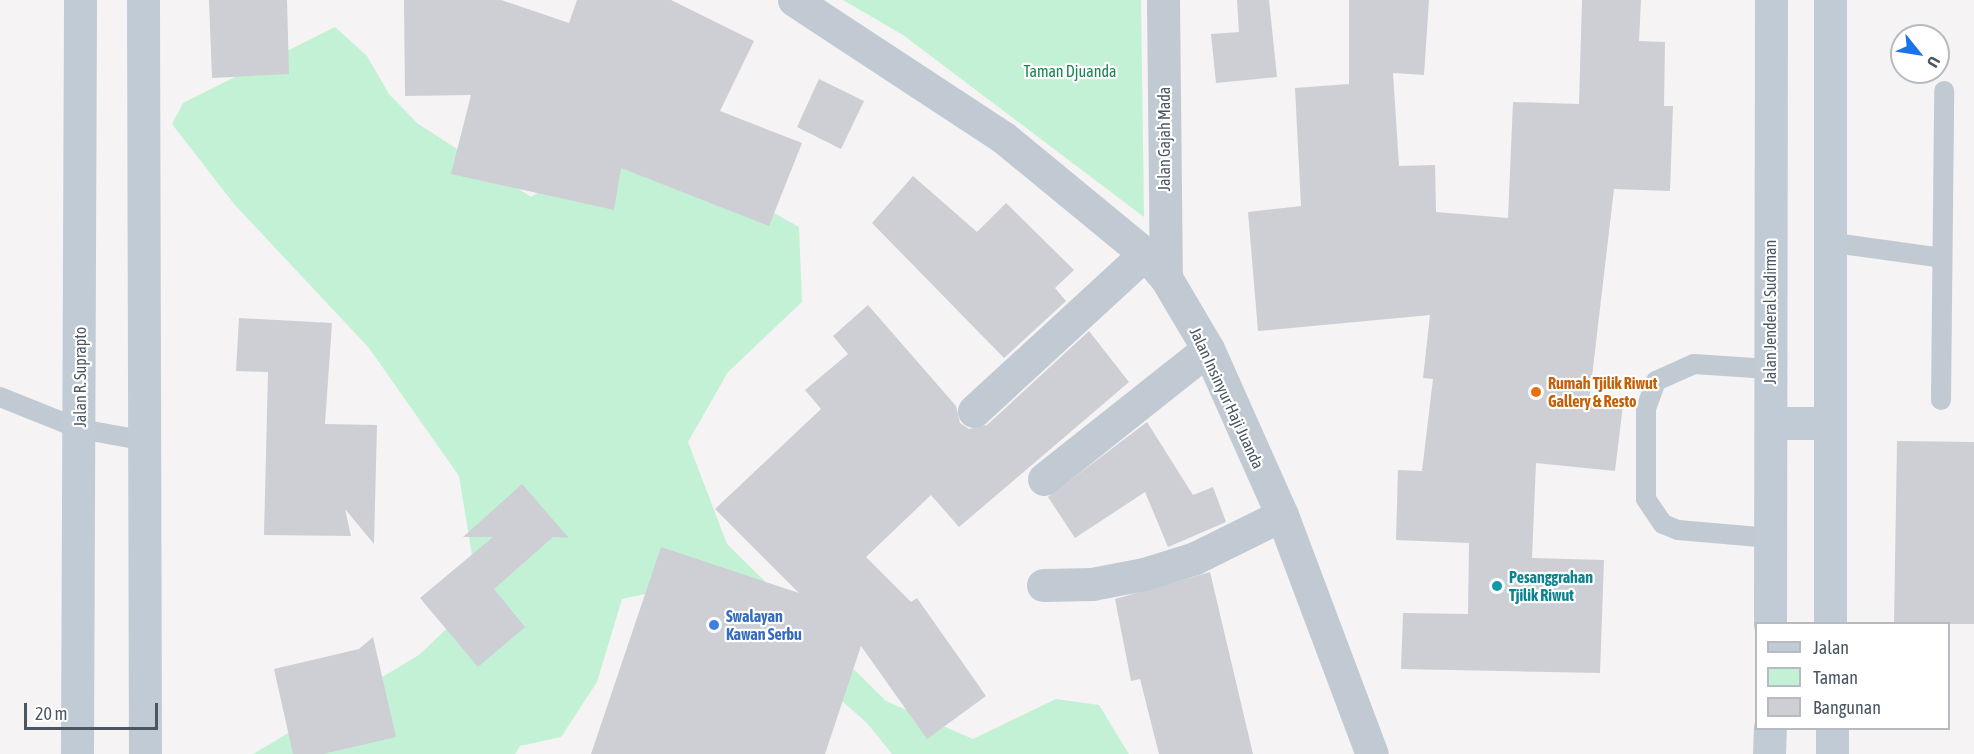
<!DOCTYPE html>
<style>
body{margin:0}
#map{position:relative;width:1974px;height:754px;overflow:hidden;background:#f5f3f3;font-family:"Asap Condensed",sans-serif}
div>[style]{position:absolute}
.green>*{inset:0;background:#c3f1d5}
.building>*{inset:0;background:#cdcfd5}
.lane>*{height:20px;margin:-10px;padding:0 10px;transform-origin:10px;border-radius:10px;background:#c1cad2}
.street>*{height:33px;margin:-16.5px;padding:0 16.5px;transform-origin:16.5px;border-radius:16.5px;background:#c1cad2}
.secondary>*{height:33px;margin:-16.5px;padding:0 16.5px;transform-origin:16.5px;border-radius:16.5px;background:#c1cbd6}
.dots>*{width:16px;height:16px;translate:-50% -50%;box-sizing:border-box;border:3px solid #fff;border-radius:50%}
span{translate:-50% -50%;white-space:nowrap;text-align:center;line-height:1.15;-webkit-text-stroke:4.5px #fff;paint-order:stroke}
.park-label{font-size:16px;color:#17864f}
.street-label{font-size:16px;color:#4a5661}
.food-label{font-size:16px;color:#c56008;font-weight:700}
.left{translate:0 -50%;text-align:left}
.culture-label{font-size:16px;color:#0d838f;font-weight:700}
.shop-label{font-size:16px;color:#366cbe;font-weight:700}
.legend{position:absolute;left:1755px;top:622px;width:195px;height:108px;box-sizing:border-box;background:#fff;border:2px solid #b7bbc0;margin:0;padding:8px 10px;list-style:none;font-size:18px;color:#4a5661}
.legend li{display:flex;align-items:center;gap:12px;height:30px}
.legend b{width:30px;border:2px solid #b7bbc0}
.north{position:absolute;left:1890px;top:24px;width:60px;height:60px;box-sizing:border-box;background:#fff;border:2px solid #b7bbc0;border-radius:50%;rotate:120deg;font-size:16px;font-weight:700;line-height:24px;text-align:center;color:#4a5661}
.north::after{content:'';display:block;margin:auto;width:21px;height:27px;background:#1a73e8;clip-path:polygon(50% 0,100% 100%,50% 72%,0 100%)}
.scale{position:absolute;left:24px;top:703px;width:134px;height:27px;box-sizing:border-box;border:3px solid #4a5661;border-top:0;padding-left:8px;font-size:18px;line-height:21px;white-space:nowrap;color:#4a5661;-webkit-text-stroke:4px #fff;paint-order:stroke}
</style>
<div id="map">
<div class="green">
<div style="clip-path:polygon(843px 0,1141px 0,1144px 217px,903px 35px)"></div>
<div style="clip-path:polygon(335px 27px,367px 56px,389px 94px,417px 123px,531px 197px,612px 147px,697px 169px,799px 227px,802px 302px,728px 372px,688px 442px,727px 544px,886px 701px,973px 739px,1056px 699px,1099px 705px,1129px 754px,892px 754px,867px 723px,705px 581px,622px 599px,597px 682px,561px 737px,520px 746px,515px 754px,253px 754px,419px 655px,479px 598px,459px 476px,369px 348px,234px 204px,172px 124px,183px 103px)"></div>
</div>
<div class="building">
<div style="clip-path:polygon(209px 0,287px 0,289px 74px,212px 78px)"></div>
<div style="clip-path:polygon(404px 0,501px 0,569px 23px,577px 0,671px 0,754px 41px,720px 111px,802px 143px,769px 226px,621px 168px,614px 210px,451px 174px,471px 95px,405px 96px)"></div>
<div style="clip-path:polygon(1237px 0,1269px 0,1277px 77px,1216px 83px,1211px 34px,1239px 32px)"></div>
<div style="clip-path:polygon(1349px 0,1429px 0,1424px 75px,1393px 73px,1399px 166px,1435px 165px,1436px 212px,1508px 218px,1513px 102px,1579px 104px,1582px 0,1641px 0,1639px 41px,1665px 42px,1664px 106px,1673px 106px,1670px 191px,1614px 189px,1589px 402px,1623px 405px,1615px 471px,1536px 463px,1532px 558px,1604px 560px,1600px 673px,1401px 669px,1403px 613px,1468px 614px,1469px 543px,1396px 540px,1398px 470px,1422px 471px,1433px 379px,1423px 378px,1430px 315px,1258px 331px,1248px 212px,1301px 206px,1295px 88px,1349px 84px)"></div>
<div style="clip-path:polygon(819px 79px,864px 101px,841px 149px,797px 127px)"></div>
<div style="clip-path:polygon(913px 176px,977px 232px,1006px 203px,1074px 270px,1055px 288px,1066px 301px,1004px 358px,872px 223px)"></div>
<div style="clip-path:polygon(868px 305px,956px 406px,960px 423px,969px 429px,987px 425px,1089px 331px,1129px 382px,959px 527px,931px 495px,866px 557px,911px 602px,917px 598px,986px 696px,927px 739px,861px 646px,825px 754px,591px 754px,661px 547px,799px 593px,715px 509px,821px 409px,805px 390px,848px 354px,833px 336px)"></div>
<div style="clip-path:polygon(239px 318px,332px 323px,325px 424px,377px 425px,374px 544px,345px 509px,351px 536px,264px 535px,268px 372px,236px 371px)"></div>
<div style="clip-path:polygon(1147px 422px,1193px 495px,1213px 487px,1226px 522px,1168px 547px,1145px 492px,1075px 538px,1048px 497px)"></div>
<div style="clip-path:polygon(1897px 441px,1974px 442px,1974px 624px,1894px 624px)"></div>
<div style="clip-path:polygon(522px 484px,569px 538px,553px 537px,494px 589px,525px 627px,478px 667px,420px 598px,493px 537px,463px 537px)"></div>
<div style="clip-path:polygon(1210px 572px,1253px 754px,1159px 754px,1140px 679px,1131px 681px,1115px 599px)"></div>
<div style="clip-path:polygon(373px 637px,396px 737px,323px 754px,293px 754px,274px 669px,359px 649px)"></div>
</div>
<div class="lane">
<div style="left:1827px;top:242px;width:116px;rotate:7.9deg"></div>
<div style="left:1769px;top:369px;width:75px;rotate:-176.2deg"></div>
<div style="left:1694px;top:364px;width:42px;rotate:155.9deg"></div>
<div style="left:1656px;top:381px;width:29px;rotate:110deg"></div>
<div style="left:1646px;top:408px;width:91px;rotate:90deg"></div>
<div style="left:1646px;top:499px;width:30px;rotate:56deg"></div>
<div style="left:1663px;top:524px;width:16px;rotate:22deg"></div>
<div style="left:1678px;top:530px;width:93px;rotate:4.9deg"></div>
<div style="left:0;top:397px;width:86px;rotate:21.8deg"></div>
<div style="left:80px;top:429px;width:63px;rotate:10.1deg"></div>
<div style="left:1941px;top:400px;width:309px;rotate:-89.4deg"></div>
</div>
<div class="street">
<div style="left:794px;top:0;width:251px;rotate:33.3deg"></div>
<div style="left:1004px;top:138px;width:183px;rotate:39.4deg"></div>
<div style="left:1145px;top:254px;width:32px;rotate:49deg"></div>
<div style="left:1166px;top:278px;width:82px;rotate:59.4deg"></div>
<div style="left:1208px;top:349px;width:182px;rotate:66deg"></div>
<div style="left:1282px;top:515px;width:255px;rotate:69.4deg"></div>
<div style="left:1163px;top:0;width:278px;rotate:89.4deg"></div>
<div style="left:974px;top:411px;width:232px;rotate:-42.6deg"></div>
<div style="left:1044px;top:479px;width:209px;rotate:-38.4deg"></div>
<div style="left:1043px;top:585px;width:49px;rotate:-1.2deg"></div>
<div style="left:1092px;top:584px;width:53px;rotate:-10.9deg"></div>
<div style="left:1144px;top:574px;width:53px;rotate:-17.4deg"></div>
<div style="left:1195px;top:558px;width:97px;rotate:-26.3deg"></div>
</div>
<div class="secondary">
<div style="left:143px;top:0;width:754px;rotate:89.85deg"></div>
<div style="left:1830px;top:0;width:624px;rotate:90deg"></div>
<div style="left:1771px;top:423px;width:57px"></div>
<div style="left:1770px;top:624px;width:624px;rotate:-89.91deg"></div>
<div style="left:1832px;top:728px;width:26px;rotate:90deg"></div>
<div style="left:77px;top:754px;width:754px;rotate:-89.77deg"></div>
<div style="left:1769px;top:754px;width:26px;rotate:-88deg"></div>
</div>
<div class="dots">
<div style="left:1536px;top:392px;background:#e8710a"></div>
<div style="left:1497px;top:586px;background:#0f9aa8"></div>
<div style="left:714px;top:625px;background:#3f7fe0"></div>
</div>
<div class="park-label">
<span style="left:1070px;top:71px">Taman Djuanda</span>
</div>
<div class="street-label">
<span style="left:1164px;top:139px;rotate:-90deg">Jalan Gajah Mada</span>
<span style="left:1770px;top:312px;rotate:-90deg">Jalan Jenderal Sudirman</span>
<span style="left:80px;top:377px;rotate:-90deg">Jalan R. Suprapto</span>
<span style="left:1227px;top:398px;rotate:65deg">Jalan Insinyur Haji Juanda</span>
</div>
<div class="food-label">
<span class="left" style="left:1548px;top:392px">Rumah Tjilik Riwut<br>Gallery &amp; Resto</span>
</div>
<div class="culture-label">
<span class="left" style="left:1509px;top:586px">Pesanggrahan<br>Tjilik Riwut</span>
</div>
<div class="shop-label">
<span class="left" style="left:726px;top:625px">Swalayan<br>Kawan Serbu</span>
</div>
<ul class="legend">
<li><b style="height:8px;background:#c1cbd6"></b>Jalan</li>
<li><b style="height:16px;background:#c3f1d5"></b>Taman</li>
<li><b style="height:16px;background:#cdcfd5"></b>Bangunan</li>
</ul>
<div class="north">U</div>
<div class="scale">20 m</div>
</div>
